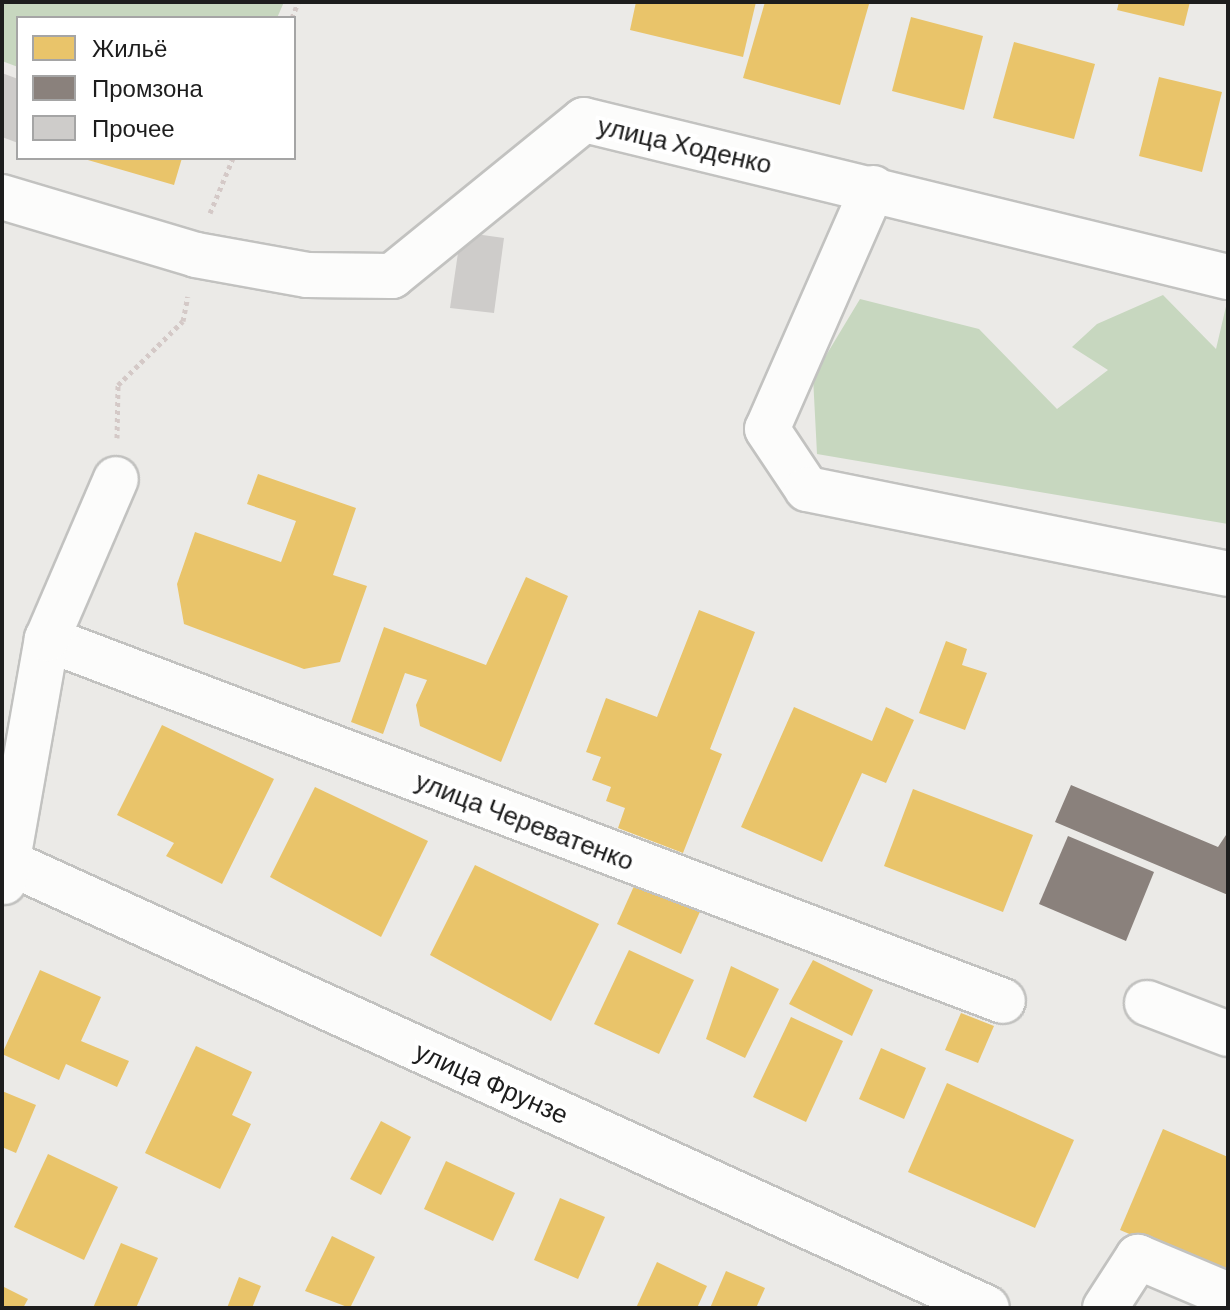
<!DOCTYPE html>
<meta charset="utf-8">
<style>
body{margin:0}
#map{position:relative;width:1230px;height:1310px;overflow:hidden;background:#ebeae7;font-family:Barlow,sans-serif}
div>[style]{position:absolute}
.forest>*{inset:0;background:#c7d7bf}
.homes>*{inset:0;background:#e9c46a}
.industry>*{inset:0;background:#8a817c}
.building>*{inset:0;background:#ceccca}
.path>*{height:5px;margin-top:-2.5px;transform-origin:0;background:repeating-linear-gradient(90deg,#d4c9c7 0 4px,transparent 0 8px)}
.roads{filter:drop-shadow(2px 0 #c2c2c0) drop-shadow(-2px 0 #c2c2c0) drop-shadow(0 2px #c2c2c0) drop-shadow(0 -2px #c2c2c0)}
.minor>*{height:44px;margin:-22px;padding:0 22px;transform-origin:22px;border-radius:22px;background:#fcfcfb}
span{translate:-50% -50%;white-space:nowrap;text-align:center;line-height:1.15;-webkit-text-stroke:8px #fff;paint-order:stroke}
.street-label{font-size:26px;color:#1d1d1d}
.frame{position:absolute;inset:0;border:4px solid #1d1d1d;pointer-events:none}
.legend{position:absolute;left:16px;top:16px;width:280px;height:144px;box-sizing:border-box;background:#fff;border:2px solid #a5a5a5;margin:0;padding:10px 14px;list-style:none;font-size:24px;color:#1d1d1d}
.legend li{display:flex;align-items:center;gap:16px;height:40px}
.legend b{width:40px;border:2px solid #a5a5a5}
</style>
<div id="map">
<div class="forest">
<div style="clip-path:polygon(2px 2px,284px 2px,277px 18px,18px 18px,18px 67px,2px 61px)"></div>
<div style="clip-path:polygon(1163px 295px,1216px 349px,1228px 298px,1228px 524px,817px 454px,813px 377px,860px 299px,979px 329px,1057px 409px,1108px 370px,1072px 347px,1097px 324px)"></div>
</div>
<div class="homes">
<div style="clip-path:polygon(636px 2px,756px 2px,743px 57px,630px 30px)"></div>
<div style="clip-path:polygon(765px 2px,869px 4px,840px 105px,743px 78px)"></div>
<div style="clip-path:polygon(1119px 2px,1190px 2px,1184px 26px,1117px 10px)"></div>
<div style="clip-path:polygon(911px 17px,983px 36px,964px 110px,892px 91px)"></div>
<div style="clip-path:polygon(1014px 42px,1095px 64px,1074px 139px,993px 118px)"></div>
<div style="clip-path:polygon(1159px 77px,1222px 92px,1202px 172px,1139px 156px)"></div>
<div style="clip-path:polygon(81px 158px,182px 158px,174px 185px)"></div>
<div style="clip-path:polygon(258px 474px,356px 508px,333px 575px,367px 586px,340px 662px,304px 669px,184px 624px,177px 584px,195px 532px,281px 562px,296px 521px,247px 504px)"></div>
<div style="clip-path:polygon(526px 577px,568px 596px,501px 762px,420px 726px,416px 705px,427px 680px,405px 673px,383px 734px,351px 722px,384px 627px,486px 665px)"></div>
<div style="clip-path:polygon(699px 610px,755px 632px,710px 749px,722px 754px,683px 853px,618px 828px,625px 808px,606px 801px,611px 787px,592px 780px,601px 757px,586px 752px,606px 698px,657px 717px)"></div>
<div style="clip-path:polygon(946px 641px,967px 649px,962px 665px,987px 673px,965px 730px,919px 713px)"></div>
<div style="clip-path:polygon(794px 707px,872px 741px,886px 707px,914px 720px,886px 783px,862px 773px,822px 862px,741px 827px)"></div>
<div style="clip-path:polygon(162px 725px,274px 779px,222px 884px,166px 856px,174px 843px,117px 815px)"></div>
<div style="clip-path:polygon(315px 787px,428px 841px,381px 937px,270px 877px)"></div>
<div style="clip-path:polygon(913px 789px,1033px 835px,1003px 912px,884px 866px)"></div>
<div style="clip-path:polygon(475px 865px,599px 924px,551px 1021px,430px 955px)"></div>
<div style="clip-path:polygon(639px 875px,703px 905px,681px 954px,617px 924px)"></div>
<div style="clip-path:polygon(629px 950px,694px 980px,659px 1054px,594px 1024px)"></div>
<div style="clip-path:polygon(813px 960px,873px 990px,852px 1036px,789px 1004px)"></div>
<div style="clip-path:polygon(731px 966px,779px 989px,745px 1058px,706px 1039px)"></div>
<div style="clip-path:polygon(40px 970px,101px 997px,81px 1041px,129px 1061px,117px 1087px,66px 1064px,59px 1080px,2px 1054px)"></div>
<div style="clip-path:polygon(961px 1013px,994px 1026px,978px 1063px,945px 1050px)"></div>
<div style="clip-path:polygon(791px 1017px,843px 1041px,806px 1122px,753px 1097px)"></div>
<div style="clip-path:polygon(196px 1046px,252px 1072px,232px 1115px,251px 1124px,220px 1189px,145px 1153px)"></div>
<div style="clip-path:polygon(881px 1048px,926px 1068px,904px 1119px,859px 1099px)"></div>
<div style="clip-path:polygon(947px 1083px,1074px 1140px,1035px 1228px,908px 1172px)"></div>
<div style="clip-path:polygon(2px 1091px,36px 1105px,16px 1153px,2px 1147px)"></div>
<div style="clip-path:polygon(381px 1121px,411px 1137px,381px 1195px,350px 1179px)"></div>
<div style="clip-path:polygon(1163px 1129px,1228px 1157px,1228px 1276px,1120px 1230px)"></div>
<div style="clip-path:polygon(48px 1154px,118px 1187px,84px 1260px,14px 1227px)"></div>
<div style="clip-path:polygon(446px 1161px,515px 1193px,493px 1241px,424px 1209px)"></div>
<div style="clip-path:polygon(560px 1198px,605px 1217px,578px 1279px,534px 1260px)"></div>
<div style="clip-path:polygon(332px 1236px,375px 1257px,350px 1308px,305px 1291px)"></div>
<div style="clip-path:polygon(121px 1243px,158px 1258px,136px 1308px,93px 1308px)"></div>
<div style="clip-path:polygon(657px 1262px,707px 1286px,697px 1308px,636px 1308px)"></div>
<div style="clip-path:polygon(726px 1271px,765px 1288px,756px 1308px,710px 1308px)"></div>
<div style="clip-path:polygon(239px 1277px,261px 1286px,252px 1308px,227px 1308px)"></div>
<div style="clip-path:polygon(2px 1286px,28px 1299px,23px 1308px,2px 1308px)"></div>
</div>
<div class="industry">
<div style="clip-path:polygon(1071px 785px,1218px 847px,1228px 832px,1228px 895px,1055px 822px)"></div>
<div style="clip-path:polygon(1068px 836px,1154px 872px,1126px 941px,1039px 904px)"></div>
</div>
<div class="building">
<div style="clip-path:polygon(2px 73px,18px 79px,18px 143px,2px 137px)"></div>
<div style="clip-path:polygon(461px 232px,504px 238px,494px 313px,450px 308px)"></div>
</div>
<div class="path">
<div style="left:292px;top:18px;width:17px;rotate:-69deg"></div>
<div style="left:210px;top:213px;width:60px;rotate:-67.3deg"></div>
<div style="left:117px;top:438px;width:53px;rotate:-88.9deg"></div>
<div style="left:118px;top:385px;width:91px;rotate:-44.6deg"></div>
<div style="left:183px;top:321px;width:25px;rotate:-79deg"></div>
</div>
<div class="roads">
<div class="minor">
<div style="left:873px;top:188px;width:263px;rotate:113.7deg"></div>
<div style="left:767px;top:429px;width:72px;rotate:56.3deg"></div>
<div style="left:807px;top:489px;width:429px;rotate:11.4deg"></div>
<div style="left:2px;top:197px;width:202px;rotate:16.6deg"></div>
<div style="left:196px;top:255px;width:113px;rotate:10.2deg"></div>
<div style="left:307px;top:275px;width:85px;rotate:0.7deg"></div>
<div style="left:392px;top:276px;width:247px;rotate:-39.1deg"></div>
<div style="left:584px;top:120px;width:663px;rotate:13.7deg"></div>
<div style="left:47px;top:639px;width:1022px;rotate:20.74deg"></div>
<div style="left:2px;top:851px;width:16px;rotate:52deg"></div>
<div style="left:12px;top:864px;width:1071px;rotate:24.48deg"></div>
<div style="left:4px;top:882px;width:247px;rotate:-80deg"></div>
<div style="left:47px;top:639px;width:174px;rotate:-66.7deg"></div>
<div style="left:1147px;top:1003px;width:87px;rotate:20.9deg"></div>
<div style="left:1105px;top:1308px;width:61px;rotate:-57.1deg"></div>
<div style="left:1138px;top:1257px;width:98px;rotate:22.9deg"></div>
</div>
</div>
<div class="street-label">
<span style="left:685px;top:144px;rotate:13deg">улица Ходенко</span>
<span style="left:525px;top:820px;rotate:21deg">улица Череватенко</span>
<span style="left:492px;top:1082px;rotate:24deg">улица Фрунзе</span>
</div>
<div class="frame"></div>
<ul class="legend">
<li><b style="height:22px;background:#e9c46a"></b>Жильё</li>
<li><b style="height:22px;background:#8a817c"></b>Промзона</li>
<li><b style="height:22px;background:#ceccca"></b>Прочее</li>
</ul>
</div>
